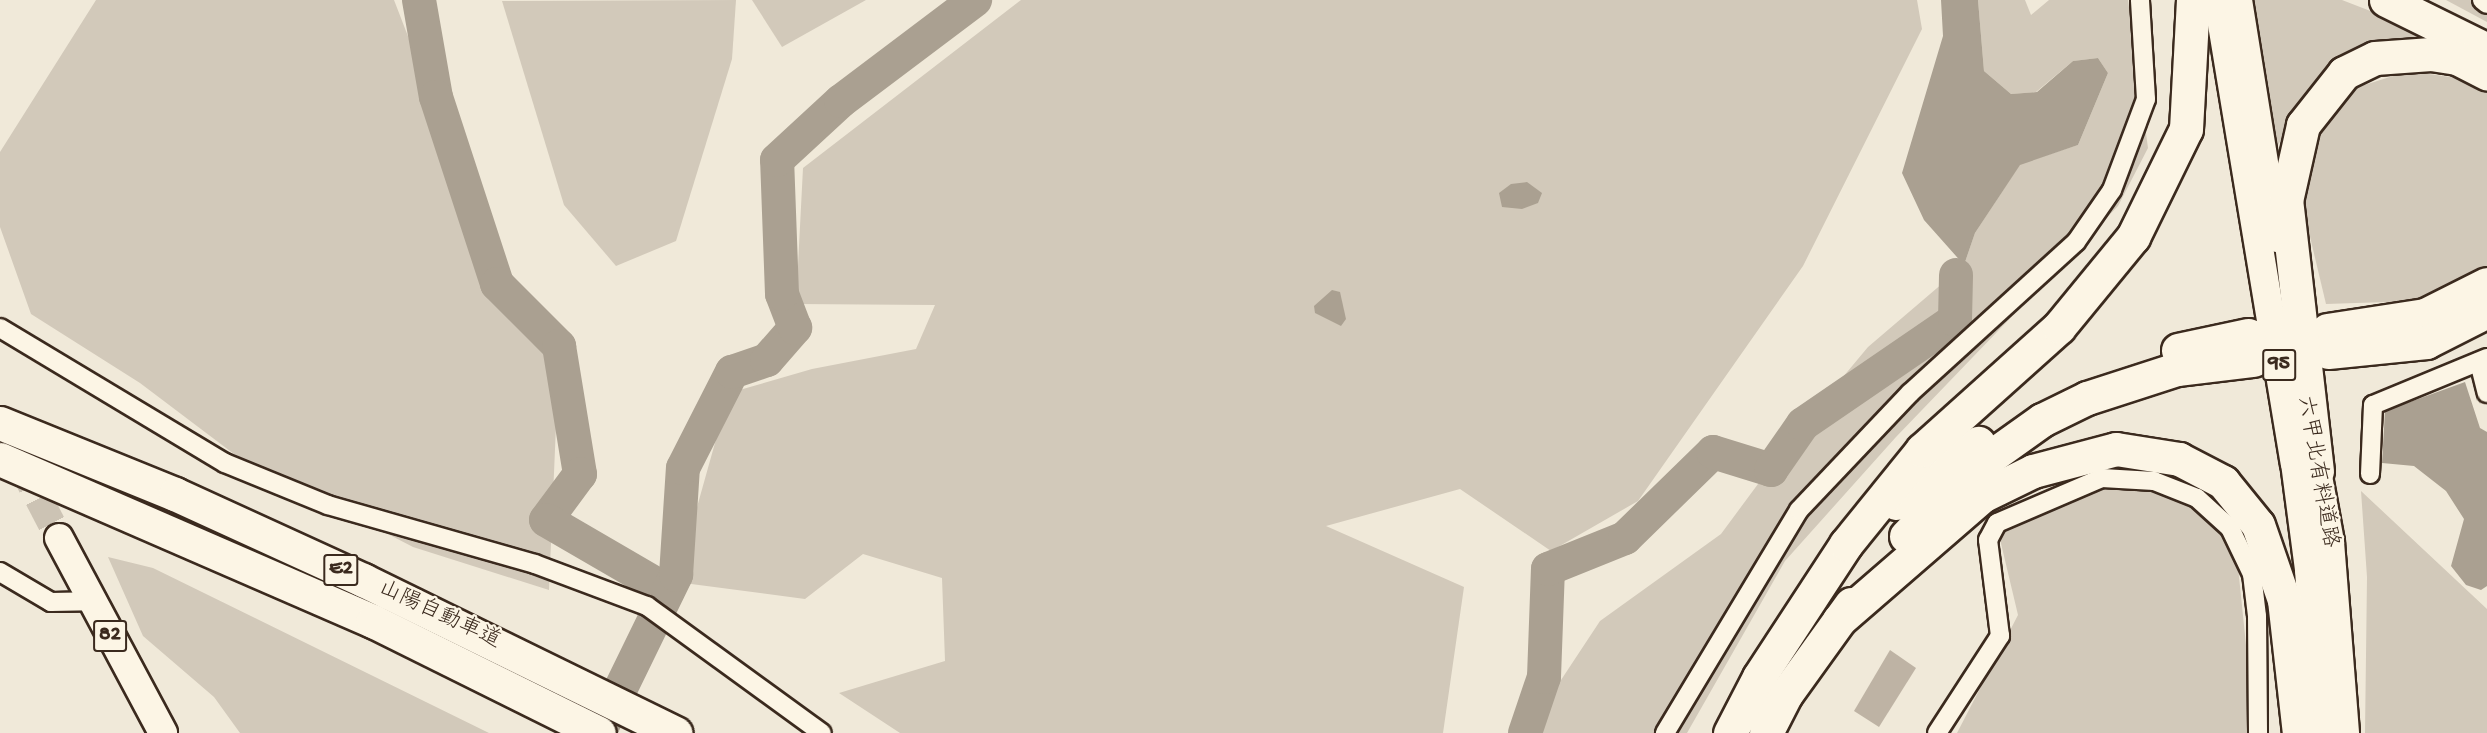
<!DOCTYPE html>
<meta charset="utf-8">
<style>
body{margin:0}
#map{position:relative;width:2487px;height:733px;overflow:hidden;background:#f0e9d9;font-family:"Gochi Hand","Klee One",sans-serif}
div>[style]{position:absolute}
.green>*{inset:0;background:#d2c9ba}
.water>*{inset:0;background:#aaa091}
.river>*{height:34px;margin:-17px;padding:0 17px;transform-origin:17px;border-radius:17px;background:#aaa091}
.building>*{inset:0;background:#beb3a4}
.primary-tunnel>*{height:28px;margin-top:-14px;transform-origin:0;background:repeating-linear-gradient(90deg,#ccc3b4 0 28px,transparent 0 42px)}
.roads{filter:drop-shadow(2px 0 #3b2a1e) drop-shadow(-2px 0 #3b2a1e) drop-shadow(0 2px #3b2a1e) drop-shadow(0 -2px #3b2a1e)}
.minor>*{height:18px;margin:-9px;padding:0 9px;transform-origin:9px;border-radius:9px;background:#fcf5e5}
.primary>*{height:28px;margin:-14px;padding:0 14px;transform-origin:14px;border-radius:14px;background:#fcf5e5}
.motorway>*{height:33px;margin:-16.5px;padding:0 16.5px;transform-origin:16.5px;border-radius:16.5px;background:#fcf5e5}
span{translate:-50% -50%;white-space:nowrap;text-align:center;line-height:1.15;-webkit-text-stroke:4.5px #fcf5e5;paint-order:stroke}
.shield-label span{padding:2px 4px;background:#fcf5e5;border:2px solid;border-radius:4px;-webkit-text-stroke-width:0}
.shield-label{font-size:21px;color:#3b2a1e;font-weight:700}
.street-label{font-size:22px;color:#3b2a1e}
</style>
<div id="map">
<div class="green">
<div style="clip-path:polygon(96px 0,394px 0,490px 249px,560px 332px,549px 590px,413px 547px,234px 454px,140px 383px,31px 314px,0 227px,0 152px)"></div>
<div style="clip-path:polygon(736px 0,732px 59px,676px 241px,616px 266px,564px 205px,502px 1px)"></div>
<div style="clip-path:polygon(752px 0,866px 0,782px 47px)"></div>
<div style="clip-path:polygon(1021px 0,1917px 0,1922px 29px,1803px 266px,1638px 501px,1551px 551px,1460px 489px,1326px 526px,1464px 587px,1443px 733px,900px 733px,839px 693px,945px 661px,942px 578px,863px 554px,805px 599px,676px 582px,729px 393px,812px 369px,916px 349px,935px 305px,796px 304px,803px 168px)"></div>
<div style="clip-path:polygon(1978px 0,2025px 0,2031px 15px,2049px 0,2128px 0,2148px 148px,2118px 206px,1896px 437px,1785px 561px,1687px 733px,1526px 733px,1600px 621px,1721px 534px,1792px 438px,1868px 347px,1964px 265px,1975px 233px,2020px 164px,2078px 145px,2108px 73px,2098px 58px,2073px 61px,2036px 92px,2011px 94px,1984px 71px)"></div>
<div style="clip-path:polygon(2252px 0,2342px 0,2435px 36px,2381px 41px,2310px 91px,2275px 150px)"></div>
<div style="clip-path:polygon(2446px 0,2487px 0,2487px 22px)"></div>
<div style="clip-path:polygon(2409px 71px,2470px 80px,2487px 92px,2487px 267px,2466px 283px,2417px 301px,2326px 304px,2301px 199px,2318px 128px,2358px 87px)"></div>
<div style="clip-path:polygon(2124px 478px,2204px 504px,2237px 557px,2255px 733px,1957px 733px,2018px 615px,1999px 535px,2068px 485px)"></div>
<div style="clip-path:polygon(2361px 491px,2487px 609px,2487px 733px,2365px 733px,2367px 577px)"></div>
<div style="clip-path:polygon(108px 557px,153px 568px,489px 733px,240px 733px,214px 697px,143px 636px)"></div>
</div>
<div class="water">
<div style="clip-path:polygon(1941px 0,1978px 0,1984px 71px,2011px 94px,2037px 92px,2073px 61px,2098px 58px,2108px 73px,2078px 145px,2020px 165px,1975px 233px,1964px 265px,1924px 220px,1902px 173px,1943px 36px)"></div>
<div style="clip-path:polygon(1527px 182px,1542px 193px,1538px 203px,1522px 209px,1502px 207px,1499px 193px,1511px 184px)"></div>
<div style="clip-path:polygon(1332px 290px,1340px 292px,1346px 319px,1341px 326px,1315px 313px,1314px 306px)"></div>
<div style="clip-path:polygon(2465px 382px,2480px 428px,2487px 432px,2487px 586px,2481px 590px,2466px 585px,2451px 566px,2464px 519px,2446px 491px,2414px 466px,2382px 463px,2385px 411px)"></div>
</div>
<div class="river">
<div style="left:419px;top:0;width:98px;rotate:80.1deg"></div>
<div style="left:436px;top:97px;width:197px;rotate:71.9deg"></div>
<div style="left:497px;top:284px;width:88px;rotate:45deg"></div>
<div style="left:559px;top:346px;width:130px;rotate:80.7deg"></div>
<div style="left:580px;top:474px;width:57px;rotate:126.5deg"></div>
<div style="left:546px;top:520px;width:141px;rotate:30.2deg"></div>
<div style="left:600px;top:731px;width:174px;rotate:-64deg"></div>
<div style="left:676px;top:575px;width:107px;rotate:-86.3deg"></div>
<div style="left:683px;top:468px;width:108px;rotate:-63deg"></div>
<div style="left:732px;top:372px;width:37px;rotate:-19deg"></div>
<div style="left:767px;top:360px;width:43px;rotate:-48.8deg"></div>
<div style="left:795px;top:328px;width:36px;rotate:-111deg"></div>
<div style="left:782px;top:294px;width:134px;rotate:-92.1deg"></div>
<div style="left:777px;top:160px;width:87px;rotate:-42.7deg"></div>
<div style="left:841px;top:101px;width:168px;rotate:-37deg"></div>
<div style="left:1525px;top:733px;width:59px;rotate:-71.3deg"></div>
<div style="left:1544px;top:677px;width:108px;rotate:-87.9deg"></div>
<div style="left:1548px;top:569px;width:83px;rotate:-21.9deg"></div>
<div style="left:1625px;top:538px;width:123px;rotate:-44.3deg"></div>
<div style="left:1713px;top:452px;width:61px;rotate:17.2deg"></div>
<div style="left:1771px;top:470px;width:56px;rotate:-55.2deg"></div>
<div style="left:1803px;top:424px;width:184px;rotate:-34.4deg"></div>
<div style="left:1955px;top:320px;width:45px;rotate:-88.7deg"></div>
</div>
<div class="building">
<div style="clip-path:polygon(1890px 650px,1916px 668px,1879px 727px,1854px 711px)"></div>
</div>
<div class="primary-tunnel">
<div style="left:0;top:424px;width:128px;rotate:62.6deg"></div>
</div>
<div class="roads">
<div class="minor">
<div style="left:2482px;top:0;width:6px;rotate:39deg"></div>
<div style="left:0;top:328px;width:262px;rotate:31deg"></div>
<div style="left:225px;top:463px;width:111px;rotate:22.2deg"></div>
<div style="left:328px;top:505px;width:215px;rotate:15.9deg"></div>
<div style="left:535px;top:564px;width:120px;rotate:20.6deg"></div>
<div style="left:647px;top:606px;width:216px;rotate:36deg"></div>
<div style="left:2479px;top:362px;width:32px;rotate:76deg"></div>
<div style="left:2370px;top:474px;width:69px;rotate:-87.5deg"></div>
<div style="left:2373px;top:405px;width:123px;rotate:-22.4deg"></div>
<div style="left:0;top:572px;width:59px;rotate:30.5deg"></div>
<div style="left:51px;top:602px;width:39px;rotate:-1deg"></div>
<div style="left:1665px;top:733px;width:260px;rotate:-59deg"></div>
<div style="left:1799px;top:510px;width:161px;rotate:-46.5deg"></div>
<div style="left:1910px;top:393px;width:224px;rotate:-42.3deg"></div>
<div style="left:2076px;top:242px;width:63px;rotate:-55.3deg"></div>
<div style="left:2112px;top:190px;width:97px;rotate:-69.5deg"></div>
<div style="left:2146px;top:99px;width:99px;rotate:-93.5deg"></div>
<div style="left:1937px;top:733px;width:116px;rotate:-57deg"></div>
<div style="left:2000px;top:636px;width:97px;rotate:-97.1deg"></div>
<div style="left:1988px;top:540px;width:19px;rotate:-62deg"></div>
<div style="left:1997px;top:523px;width:114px;rotate:-23.2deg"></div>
<div style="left:2102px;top:478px;width:52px;rotate:3.3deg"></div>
<div style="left:2154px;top:481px;width:46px;rotate:21.6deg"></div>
<div style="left:2197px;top:498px;width:45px;rotate:42.3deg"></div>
<div style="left:2230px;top:528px;width:51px;rotate:64.4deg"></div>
<div style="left:2252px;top:574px;width:42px;rotate:83.2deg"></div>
<div style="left:2257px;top:616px;width:117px;rotate:89.5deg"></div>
</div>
<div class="primary">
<div style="left:2218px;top:0;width:469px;rotate:80.6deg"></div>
<div style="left:2295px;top:463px;width:108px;rotate:82.5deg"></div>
<div style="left:2309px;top:570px;width:163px;rotate:85.8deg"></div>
<div style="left:2238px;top:0;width:241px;rotate:80.9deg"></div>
<div style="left:2313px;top:449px;width:95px;rotate:79.6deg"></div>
<div style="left:2330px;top:542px;width:192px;rotate:85.5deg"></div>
<div style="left:59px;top:538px;width:221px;rotate:61.9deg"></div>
</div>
<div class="motorway">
<div style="left:2386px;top:0;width:113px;rotate:26.3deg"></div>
<div style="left:2327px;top:330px;width:99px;rotate:-8.7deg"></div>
<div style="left:2425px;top:315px;width:69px;rotate:-26.6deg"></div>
<div style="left:2178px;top:350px;width:72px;rotate:-12.1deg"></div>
<div style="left:2328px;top:352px;width:99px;rotate:-5.8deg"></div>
<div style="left:2426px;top:342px;width:68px;rotate:-26.9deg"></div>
<div style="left:0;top:423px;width:189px;rotate:22.1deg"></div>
<div style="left:175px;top:494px;width:207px;rotate:24.6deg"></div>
<div style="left:363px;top:580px;width:348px;rotate:26.1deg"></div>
<div style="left:0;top:459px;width:407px;rotate:23.5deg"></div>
<div style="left:373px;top:621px;width:252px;rotate:26.4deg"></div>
<div style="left:2317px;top:471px;width:272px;rotate:-96.5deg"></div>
<div style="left:2286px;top:201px;width:78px;rotate:-77.4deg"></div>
<div style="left:2303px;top:125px;width:66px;rotate:-51.7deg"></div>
<div style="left:2344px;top:73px;width:34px;rotate:-26deg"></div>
<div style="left:2375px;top:58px;width:56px;rotate:-4.1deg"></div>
<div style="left:2431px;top:54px;width:26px;rotate:9deg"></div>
<div style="left:2457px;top:58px;width:34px;rotate:27deg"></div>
<div style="left:1896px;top:503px;width:102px;rotate:-36.2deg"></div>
<div style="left:1906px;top:536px;width:90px;rotate:-45.5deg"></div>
<div style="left:1969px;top:472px;width:90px;rotate:-35.5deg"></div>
<div style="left:2042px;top:420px;width:50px;rotate:-26.1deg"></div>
<div style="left:2087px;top:398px;width:95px;rotate:-17.9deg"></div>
<div style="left:2177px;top:369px;width:77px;rotate:-6.8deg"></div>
<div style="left:1839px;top:620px;width:189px;rotate:-40.9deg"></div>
<div style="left:1982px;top:496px;width:57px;rotate:-26.1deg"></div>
<div style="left:2033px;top:471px;width:86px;rotate:-14.8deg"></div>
<div style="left:2116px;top:449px;width:64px;rotate:9deg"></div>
<div style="left:2179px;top:459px;width:50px;rotate:27.6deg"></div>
<div style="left:2223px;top:482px;width:55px;rotate:50.9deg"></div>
<div style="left:2258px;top:525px;width:79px;rotate:70.9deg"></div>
<div style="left:2284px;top:600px;width:134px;rotate:83.6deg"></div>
<div style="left:1730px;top:733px;width:63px;rotate:-62.6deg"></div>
<div style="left:1759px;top:677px;width:159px;rotate:-56.8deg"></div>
<div style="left:1846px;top:544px;width:121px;rotate:-51deg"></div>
<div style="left:1922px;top:450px;width:184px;rotate:-41.9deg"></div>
<div style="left:2059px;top:327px;width:117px;rotate:-50.6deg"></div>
<div style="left:2133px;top:237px;width:120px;rotate:-63.9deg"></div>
<div style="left:2186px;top:129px;width:129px;rotate:-86.9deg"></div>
<div style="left:1766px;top:733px;width:44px;rotate:-62.9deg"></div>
<div style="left:1786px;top:694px;width:111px;rotate:-54.2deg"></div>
</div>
</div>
<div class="shield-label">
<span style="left:2279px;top:365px">95</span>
<span style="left:341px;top:570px">E2</span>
<span style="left:110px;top:636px">82</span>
</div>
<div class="street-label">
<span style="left:2316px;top:472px;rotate:80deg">六甲北有料道路</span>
<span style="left:439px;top:616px;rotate:25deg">山陽自動車道</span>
</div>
</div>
